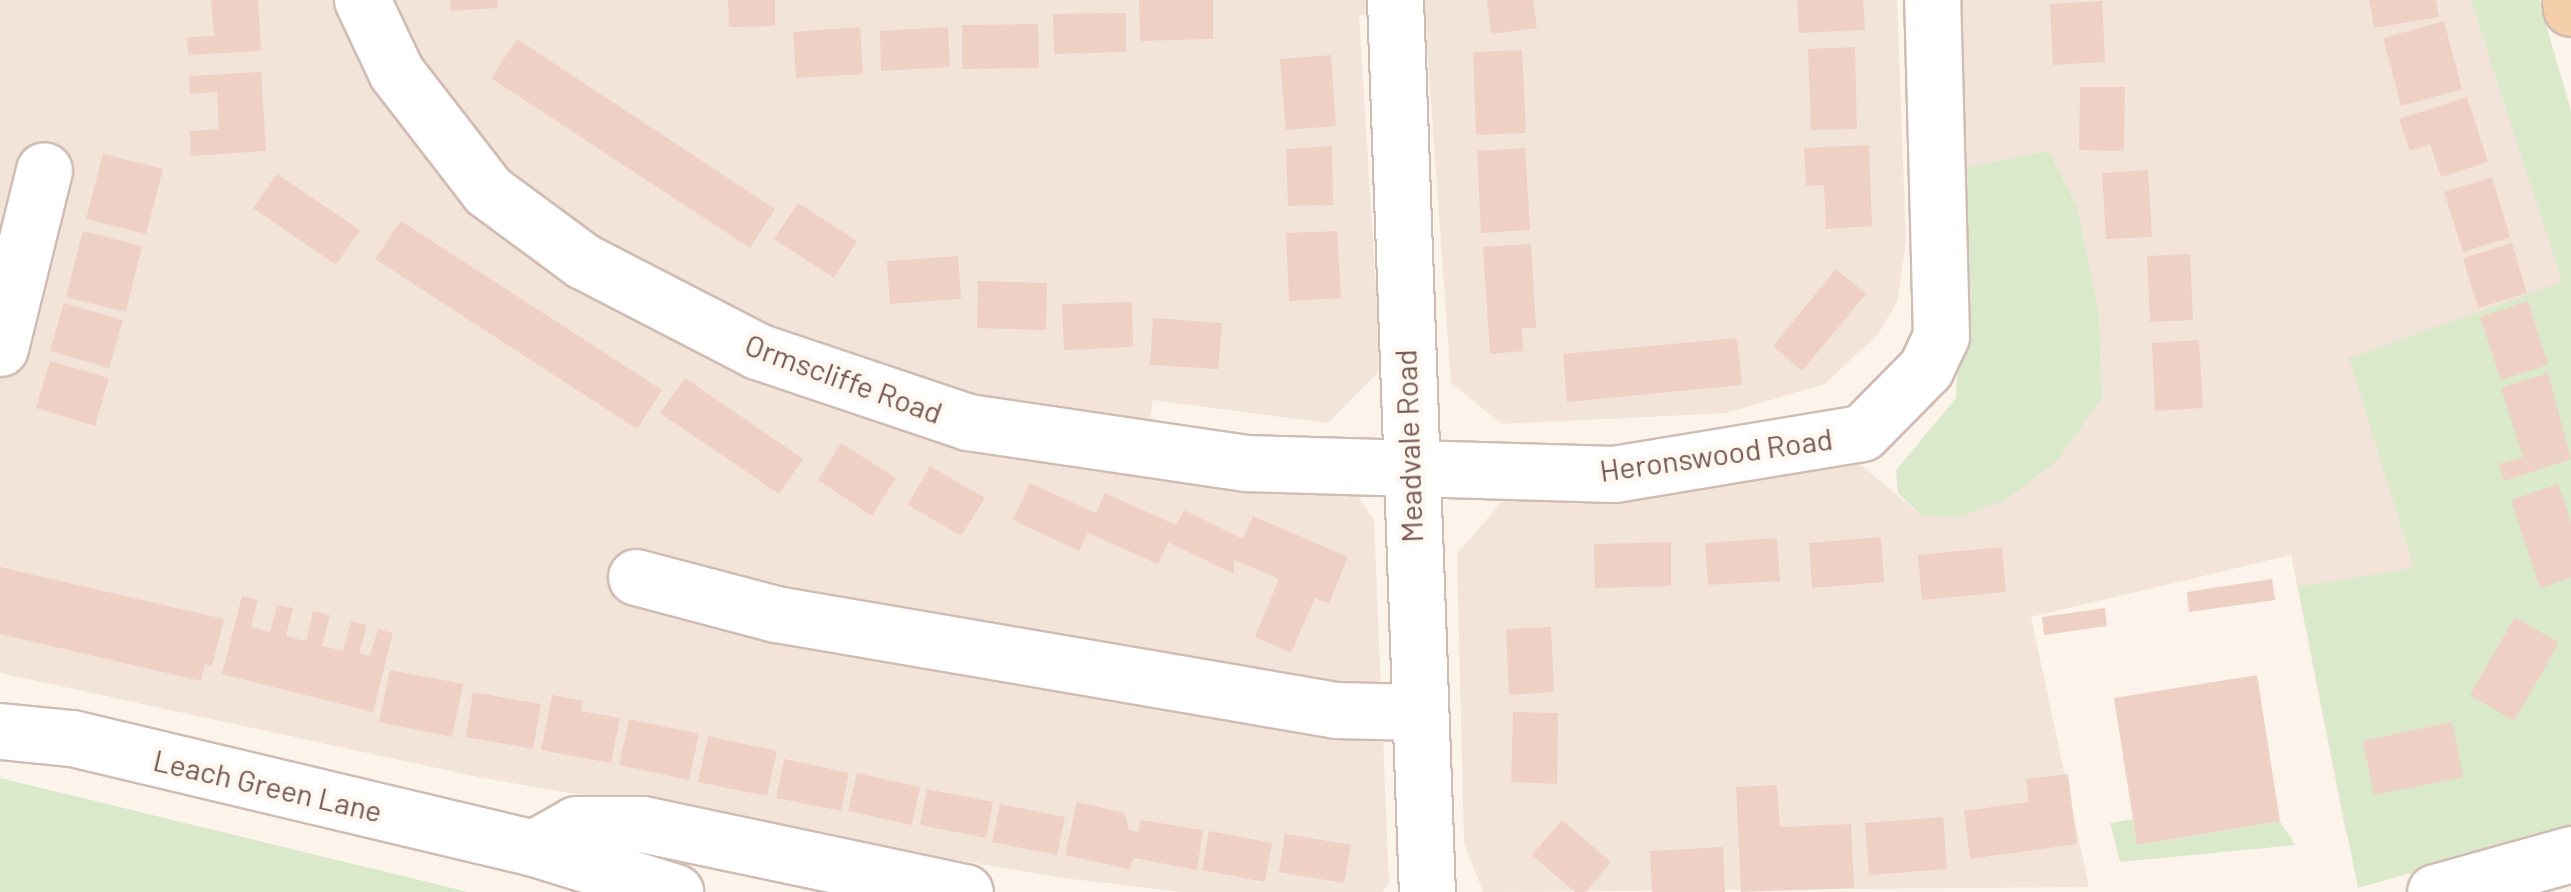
<!DOCTYPE html>
<style>
body{margin:0}
#map{position:relative;width:2571px;height:892px;overflow:hidden;background:#fcf3eb;font-family:Barlow,sans-serif}
div>[style]{position:absolute}
.residential>*{inset:0;background:#f3e4da}
.green>*{inset:0;background:#dae9ca}
.building>*{inset:0;background:#efd0c4}
.roads{filter:drop-shadow(2px 0 #d0bcb3) drop-shadow(-2px 0 #d0bcb3) drop-shadow(0 2px #d0bcb3) drop-shadow(0 -2px #d0bcb3)}
.minor>*{height:55px;margin:-27.5px;padding:0 27.5px;transform-origin:27.5px;border-radius:27.5px;background:#fff}
.major>*{height:55px;margin:-27.5px;padding:0 27.5px;transform-origin:27.5px;border-radius:27.5px;background:#f5cfa9}
span{translate:-50% -50%;white-space:nowrap;text-align:center;line-height:1.15;-webkit-text-stroke:10px #fef8f2;paint-order:stroke}
.street-label{font-size:30px;color:#76584f}
</style>
<div id="map">
<div class="residential">
<div style="clip-path:polygon(0 0,1897px 0,1906px 241px,1897px 302px,1878px 334px,1825px 384px,1726px 413px,1502px 424px,1451px 383px,1425px 18px,1359px 15px,1381px 369px,1328px 423px,1153px 400px,1142px 467px,1355px 493px,1374px 520px,1389px 883px,1382px 892px,1182px 892px,1063px 878px,478px 777px,0 673px)"></div>
<div style="clip-path:polygon(1960px 0,2471px 0,2571px 308px,2571px 696px,2346px 834px,2291px 555px,2031px 617px,2089px 887px,1483px 892px,1464px 843px,1457px 554px,1505px 498px,1860px 464px,1921px 515px,2102px 397px,2099px 313px,2077px 206px,2049px 151px,1967px 167px)"></div>
</div>
<div class="green">
<div style="clip-path:polygon(2471px 0,2539px 0,2571px 111px,2571px 827px,2358px 888px,2298px 587px,2414px 568px,2349px 358px,2562px 282px)"></div>
<div style="clip-path:polygon(2049px 151px,2077px 206px,2099px 313px,2102px 397px,2058px 460px,2004px 501px,1956px 518px,1921px 515px,1898px 493px,1896px 470px,1956px 398px,1967px 167px)"></div>
<div style="clip-path:polygon(0 778px,468px 892px,0 892px)"></div>
<div style="clip-path:polygon(2133px 819px,2138px 845px,2280px 821px,2295px 845px,2120px 862px,2110px 823px)"></div>
</div>
<div class="building">
<div style="clip-path:polygon(211px 0,258px 0,261px 51px,188px 55px,187px 37px,214px 36px)"></div>
<div style="clip-path:polygon(450px 0,497px 0,498px 8px,451px 11px)"></div>
<div style="clip-path:polygon(728px 0,775px 0,775px 26px,729px 27px)"></div>
<div style="clip-path:polygon(1139px 0,1213px 0,1213px 39px,1140px 41px)"></div>
<div style="clip-path:polygon(1487px 0,1533px 0,1537px 28px,1491px 34px)"></div>
<div style="clip-path:polygon(1797px 0,1863px 0,1865px 30px,1799px 33px)"></div>
<div style="clip-path:polygon(2369px 0,2436px 0,2439px 17px,2374px 28px)"></div>
<div style="clip-path:polygon(2102px 1px,2105px 62px,2053px 65px,2050px 4px)"></div>
<div style="clip-path:polygon(1126px 13px,1126px 52px,1054px 54px,1053px 14px)"></div>
<div style="clip-path:polygon(2444px 21px,2462px 89px,2401px 106px,2383px 38px)"></div>
<div style="clip-path:polygon(1038px 24px,1039px 68px,962px 69px,962px 25px)"></div>
<div style="clip-path:polygon(860px 27px,863px 74px,796px 78px,793px 32px)"></div>
<div style="clip-path:polygon(948px 27px,950px 67px,881px 71px,880px 31px)"></div>
<div style="clip-path:polygon(517px 39px,775px 209px,750px 248px,491px 78px)"></div>
<div style="clip-path:polygon(1855px 47px,1857px 129px,1811px 130px,1808px 49px)"></div>
<div style="clip-path:polygon(1522px 50px,1526px 133px,1476px 135px,1473px 52px)"></div>
<div style="clip-path:polygon(1331px 55px,1336px 126px,1286px 130px,1280px 59px)"></div>
<div style="clip-path:polygon(261px 72px,266px 151px,191px 156px,190px 131px,219px 129px,217px 92px,190px 94px,189px 76px)"></div>
<div style="clip-path:polygon(2080px 87px,2125px 87px,2124px 151px,2079px 150px)"></div>
<div style="clip-path:polygon(2467px 97px,2488px 162px,2441px 177px,2430px 144px,2410px 151px,2399px 119px)"></div>
<div style="clip-path:polygon(1869px 145px,1872px 226px,1826px 229px,1824px 185px,1806px 186px,1804px 148px)"></div>
<div style="clip-path:polygon(1332px 146px,1333px 205px,1288px 206px,1286px 149px)"></div>
<div style="clip-path:polygon(1525px 148px,1530px 230px,1481px 233px,1477px 151px)"></div>
<div style="clip-path:polygon(103px 154px,163px 169px,146px 234px,86px 219px)"></div>
<div style="clip-path:polygon(2148px 170px,2152px 237px,2106px 239px,2102px 173px)"></div>
<div style="clip-path:polygon(277px 174px,360px 230px,336px 265px,253px 208px)"></div>
<div style="clip-path:polygon(2492px 177px,2510px 237px,2463px 252px,2444px 192px)"></div>
<div style="clip-path:polygon(798px 203px,857px 241px,834px 278px,774px 239px)"></div>
<div style="clip-path:polygon(401px 221px,662px 390px,637px 429px,375px 259px)"></div>
<div style="clip-path:polygon(83px 231px,142px 246px,126px 312px,66px 297px)"></div>
<div style="clip-path:polygon(1337px 231px,1341px 298px,1289px 301px,1286px 233px)"></div>
<div style="clip-path:polygon(2512px 243px,2527px 293px,2478px 308px,2463px 258px)"></div>
<div style="clip-path:polygon(1531px 244px,1536px 328px,1522px 328px,1523px 351px,1490px 354px,1483px 247px)"></div>
<div style="clip-path:polygon(2190px 254px,2193px 320px,2150px 322px,2147px 256px)"></div>
<div style="clip-path:polygon(958px 256px,961px 299px,890px 304px,887px 261px)"></div>
<div style="clip-path:polygon(1836px 269px,1866px 294px,1802px 371px,1773px 346px)"></div>
<div style="clip-path:polygon(978px 281px,1047px 283px,1046px 330px,977px 328px)"></div>
<div style="clip-path:polygon(2528px 301px,2548px 365px,2501px 380px,2480px 317px)"></div>
<div style="clip-path:polygon(1132px 302px,1133px 347px,1064px 350px,1062px 304px)"></div>
<div style="clip-path:polygon(64px 303px,123px 320px,109px 368px,50px 351px)"></div>
<div style="clip-path:polygon(1153px 318px,1222px 323px,1218px 369px,1150px 365px)"></div>
<div style="clip-path:polygon(1737px 338px,1742px 385px,1567px 402px,1563px 354px)"></div>
<div style="clip-path:polygon(2199px 340px,2203px 408px,2155px 411px,2152px 343px)"></div>
<div style="clip-path:polygon(50px 361px,109px 378px,95px 426px,36px 408px)"></div>
<div style="clip-path:polygon(2548px 373px,2571px 459px,2504px 481px,2499px 464px,2523px 457px,2501px 388px)"></div>
<div style="clip-path:polygon(685px 378px,803px 459px,779px 494px,660px 413px)"></div>
<div style="clip-path:polygon(841px 443px,896px 478px,872px 516px,818px 480px)"></div>
<div style="clip-path:polygon(930px 466px,985px 498px,961px 536px,908px 505px)"></div>
<div style="clip-path:polygon(1030px 483px,1096px 513px,1105px 493px,1176px 525px,1184px 510px,1243px 539px,1253px 516px,1348px 557px,1329px 603px,1315px 598px,1291px 653px,1255px 637px,1279px 579px,1234px 560px,1234px 574px,1168px 542px,1158px 564px,1088px 533px,1079px 551px,1013px 520px)"></div>
<div style="clip-path:polygon(2558px 484px,2571px 523px,2571px 577px,2540px 588px,2511px 500px)"></div>
<div style="clip-path:polygon(1881px 537px,1884px 582px,1812px 588px,1809px 543px)"></div>
<div style="clip-path:polygon(1777px 538px,1780px 581px,1708px 585px,1705px 543px)"></div>
<div style="clip-path:polygon(1671px 542px,1671px 586px,1595px 588px,1594px 544px)"></div>
<div style="clip-path:polygon(2002px 547px,2006px 592px,1922px 600px,1918px 555px)"></div>
<div style="clip-path:polygon(0 567px,224px 619px,212px 666px,205px 664px,201px 681px,0 634px)"></div>
<div style="clip-path:polygon(2272px 579px,2275px 600px,2189px 612px,2187px 592px)"></div>
<div style="clip-path:polygon(242px 596px,258px 600px,251px 627px,270px 632px,277px 605px,293px 608px,286px 636px,306px 641px,313px 611px,330px 615px,322px 646px,343px 651px,351px 621px,367px 625px,359px 653px,370px 656px,378px 629px,393px 633px,373px 712px,222px 674px)"></div>
<div style="clip-path:polygon(2105px 608px,2107px 626px,2044px 635px,2042px 617px)"></div>
<div style="clip-path:polygon(2515px 617px,2559px 643px,2514px 721px,2470px 695px)"></div>
<div style="clip-path:polygon(1551px 627px,1554px 692px,1509px 695px,1506px 629px)"></div>
<div style="clip-path:polygon(390px 670px,463px 684px,452px 737px,379px 722px)"></div>
<div style="clip-path:polygon(2257px 675px,2280px 821px,2137px 845px,2114px 698px)"></div>
<div style="clip-path:polygon(473px 692px,541px 704px,533px 749px,466px 737px)"></div>
<div style="clip-path:polygon(552px 695px,583px 701px,581px 711px,620px 718px,611px 763px,541px 750px)"></div>
<div style="clip-path:polygon(1513px 712px,1558px 713px,1557px 784px,1511px 782px)"></div>
<div style="clip-path:polygon(629px 719px,699px 734px,689px 780px,619px 765px)"></div>
<div style="clip-path:polygon(2452px 722px,2463px 777px,2374px 795px,2363px 741px)"></div>
<div style="clip-path:polygon(708px 736px,777px 751px,767px 796px,698px 782px)"></div>
<div style="clip-path:polygon(784px 759px,849px 773px,841px 811px,776px 798px)"></div>
<div style="clip-path:polygon(857px 773px,920px 787px,912px 825px,848px 811px)"></div>
<div style="clip-path:polygon(2068px 774px,2077px 844px,1970px 859px,1964px 811px,2029px 802px,2026px 779px)"></div>
<div style="clip-path:polygon(1777px 785px,1780px 827px,1851px 824px,1854px 888px,1741px 892px,1736px 787px)"></div>
<div style="clip-path:polygon(927px 789px,993px 802px,986px 838px,920px 825px)"></div>
<div style="clip-path:polygon(1077px 802px,1125px 813px,1129px 830px,1138px 832px,1141px 820px,1203px 830px,1197px 870px,1134px 858px,1129px 869px,1065px 855px)"></div>
<div style="clip-path:polygon(1000px 804px,1065px 817px,1057px 855px,992px 842px)"></div>
<div style="clip-path:polygon(1943px 817px,1947px 869px,1869px 875px,1865px 823px)"></div>
<div style="clip-path:polygon(1562px 820px,1611px 862px,1586px 892px,1575px 892px,1532px 855px)"></div>
<div style="clip-path:polygon(1209px 831px,1272px 843px,1265px 882px,1202px 870px)"></div>
<div style="clip-path:polygon(1285px 834px,1351px 845px,1344px 883px,1279px 872px)"></div>
<div style="clip-path:polygon(1723px 847px,1725px 892px,1652px 892px,1650px 851px)"></div>
</div>
<div class="roads">
<div class="minor">
<div style="left:362px;top:0;width:80px;rotate:64.7deg"></div>
<div style="left:396px;top:72px;width:150px;rotate:52.3deg"></div>
<div style="left:488px;top:191px;width:118px;rotate:36.4deg"></div>
<div style="left:583px;top:261px;width:196px;rotate:27.3deg"></div>
<div style="left:757px;top:351px;width:223px;rotate:18.6deg"></div>
<div style="left:968px;top:422px;width:281px;rotate:8.4deg"></div>
<div style="left:1246px;top:463px;width:368px;rotate:1.7deg"></div>
<div style="left:1614px;top:474px;width:251px;rotate:-9.4deg"></div>
<div style="left:1862px;top:433px;width:91px;rotate:-45.4deg"></div>
<div style="left:1926px;top:368px;width:35px;rotate:-65deg"></div>
<div style="left:1941px;top:336px;width:336px;rotate:-91.5deg"></div>
<div style="left:1395px;top:0;width:893px;rotate:87.95deg"></div>
<div style="left:0;top:348px;width:183px;rotate:-76.1deg"></div>
<div style="left:636px;top:577px;width:145px;rotate:14.8deg"></div>
<div style="left:776px;top:614px;width:568px;rotate:9.73deg"></div>
<div style="left:1336px;top:710px;width:83px;rotate:1.4deg"></div>
<div style="left:0;top:731px;width:72px;rotate:5.6deg"></div>
<div style="left:72px;top:738px;width:475px;rotate:13.4deg"></div>
<div style="left:534px;top:848px;width:148px;rotate:17.3deg"></div>
<div style="left:534px;top:848px;width:48px;rotate:-29.7deg"></div>
<div style="left:576px;top:824px;width:66px"></div>
<div style="left:642px;top:824px;width:330px;rotate:11.9deg"></div>
<div style="left:2435px;top:892px;width:141px;rotate:-15.6deg"></div>
</div>
<div class="major">
<div style="left:2570px;top:0;width:8px;rotate:83deg"></div>
</div>
</div>
<div class="street-label">
<span style="left:844px;top:378px;rotate:20deg">Ormscliffe Road</span>
<span style="left:1408px;top:446px;rotate:-92deg">Meadvale Road</span>
<span style="left:1716px;top:454px;rotate:-8deg">Heronswood Road</span>
<span style="left:268px;top:785px;rotate:13deg">Leach Green Lane</span>
</div>
</div>
